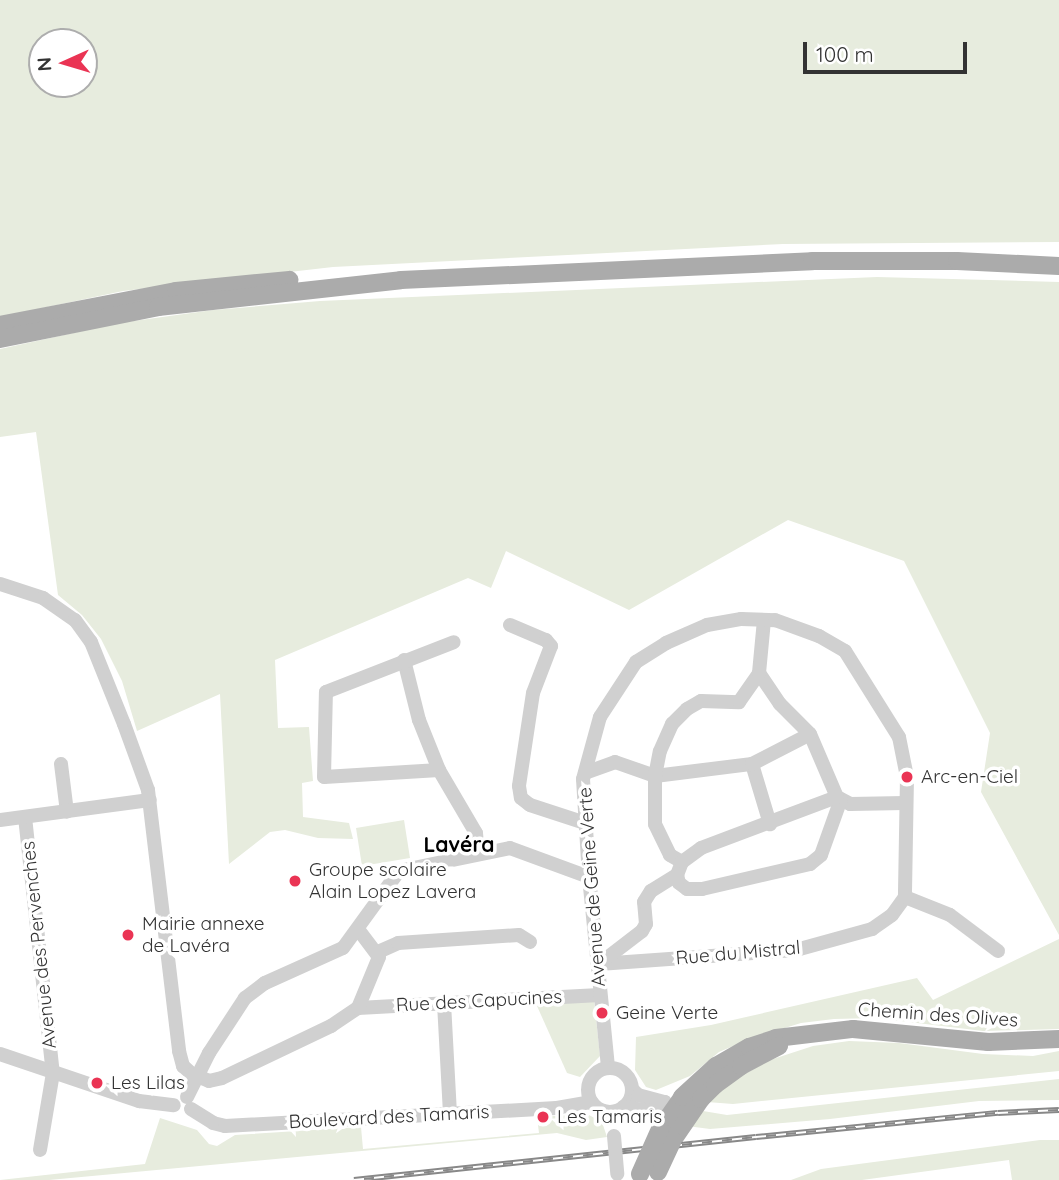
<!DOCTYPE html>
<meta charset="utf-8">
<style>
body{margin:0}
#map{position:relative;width:1059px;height:1180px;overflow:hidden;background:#fff;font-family:Quicksand,sans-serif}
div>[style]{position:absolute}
.green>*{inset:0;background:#e7ecde}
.minor>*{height:14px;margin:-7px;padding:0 7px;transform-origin:7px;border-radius:7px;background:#d0d0d0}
.minor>.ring{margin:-7px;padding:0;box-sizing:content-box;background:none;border:14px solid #d0d0d0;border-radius:50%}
.major>*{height:18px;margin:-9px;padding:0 9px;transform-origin:9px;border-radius:9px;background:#ababab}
.rail>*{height:6px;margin-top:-3px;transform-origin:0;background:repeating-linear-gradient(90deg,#fff 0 10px,#888 0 20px);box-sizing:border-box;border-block:2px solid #888}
.minor-bridge>*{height:14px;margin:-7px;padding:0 7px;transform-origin:7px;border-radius:7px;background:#d0d0d0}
.major-bridge>*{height:18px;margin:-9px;padding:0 9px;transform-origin:9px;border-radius:9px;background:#ababab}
.dots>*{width:19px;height:19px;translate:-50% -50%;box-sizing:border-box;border:4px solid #fff;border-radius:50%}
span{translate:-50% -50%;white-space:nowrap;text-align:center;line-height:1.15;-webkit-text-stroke:7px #fff;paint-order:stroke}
.poi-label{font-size:19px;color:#333}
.left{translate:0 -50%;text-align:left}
.street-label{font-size:19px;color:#333}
.neighbourhood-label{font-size:21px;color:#000;font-weight:700}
.north{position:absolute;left:28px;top:28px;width:70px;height:70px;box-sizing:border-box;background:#fff;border:2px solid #adadad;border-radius:50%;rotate:266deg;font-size:19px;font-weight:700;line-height:28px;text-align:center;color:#333}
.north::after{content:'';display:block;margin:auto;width:24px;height:32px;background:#ea3454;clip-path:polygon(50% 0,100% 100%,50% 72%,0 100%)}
.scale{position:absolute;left:803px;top:42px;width:164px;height:32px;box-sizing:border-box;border:4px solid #333;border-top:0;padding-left:9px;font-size:21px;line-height:24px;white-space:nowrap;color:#333;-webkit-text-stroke:5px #fff;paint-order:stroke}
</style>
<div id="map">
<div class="green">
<div style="clip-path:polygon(evenodd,0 0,1059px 0,1059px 242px,783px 244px,333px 267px,123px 291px,0 317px,0 0,42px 42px,84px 42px,84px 84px,42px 84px,42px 42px)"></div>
<div style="clip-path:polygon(877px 277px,1059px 282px,1059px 935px,981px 792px,990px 733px,904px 561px,788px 520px,629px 610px,506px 551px,491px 588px,468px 578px,275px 660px,278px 728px,309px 727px,313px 781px,302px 783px,303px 817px,349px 823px,353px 839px,318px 838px,285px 830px,270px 832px,229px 864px,220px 694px,137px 731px,122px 681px,101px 639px,82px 615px,58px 595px,36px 432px,0 437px,0 349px,119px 323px,213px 310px,320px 301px)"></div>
<div style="clip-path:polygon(404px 820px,410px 858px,362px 866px,356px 828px)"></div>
<div style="clip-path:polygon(1059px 939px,1059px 1029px,983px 1031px,876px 1018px,834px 1019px,801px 1023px,752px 1038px,719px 1052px,690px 1076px,656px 1090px,646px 1087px,635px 1070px,636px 1037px,711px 1025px,917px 978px,933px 1000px)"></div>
<div style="clip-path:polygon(594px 999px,600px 1056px,580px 1077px,567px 1073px,537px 1006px,541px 1002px)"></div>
<div style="clip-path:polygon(849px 1041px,899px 1043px,983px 1054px,1033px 1056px,1059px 1051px,1059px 1071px,733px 1104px,707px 1102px,734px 1080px,770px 1060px,813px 1046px)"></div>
<div style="clip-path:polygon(1059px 1079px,1059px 1100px,979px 1101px,830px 1119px,710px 1129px,687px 1126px,697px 1110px,727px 1115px)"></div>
<div style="clip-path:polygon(587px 1114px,602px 1122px,607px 1137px,586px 1140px,557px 1133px,49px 1180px,0 1180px,145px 1164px,160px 1118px,197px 1130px,209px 1144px,217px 1146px,235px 1135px,361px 1127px,363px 1149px,539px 1133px,537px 1117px)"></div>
<div style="clip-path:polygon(1040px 1140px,1059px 1140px,1059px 1180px,1012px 1180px,1009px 1160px,862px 1180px,791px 1180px,821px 1169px)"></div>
</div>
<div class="minor">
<div style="left:0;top:584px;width:45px;rotate:18deg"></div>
<div style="left:43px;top:598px;width:39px;rotate:35deg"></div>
<div style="left:75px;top:620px;width:27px;rotate:54deg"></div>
<div style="left:91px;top:642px;width:88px;rotate:68.1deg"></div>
<div style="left:124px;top:724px;width:70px;rotate:70deg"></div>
<div style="left:148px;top:790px;width:263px;rotate:83.2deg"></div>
<div style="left:179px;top:1051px;width:16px;rotate:75deg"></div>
<div style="left:183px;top:1066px;width:12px;rotate:42deg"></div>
<div style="left:192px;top:1074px;width:18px;rotate:22deg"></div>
<div style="left:209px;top:1081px;width:13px;rotate:-13deg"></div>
<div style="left:222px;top:1078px;width:121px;rotate:-25.5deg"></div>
<div style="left:331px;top:1026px;width:32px;rotate:-34deg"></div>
<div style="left:358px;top:1008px;width:242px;rotate:-3.1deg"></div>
<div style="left:510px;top:625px;width:39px;rotate:23deg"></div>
<div style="left:546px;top:640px;width:8px;rotate:50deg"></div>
<div style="left:551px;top:646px;width:50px;rotate:111deg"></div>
<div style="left:533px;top:693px;width:94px;rotate:98.6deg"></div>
<div style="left:519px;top:786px;width:12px;rotate:81deg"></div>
<div style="left:521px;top:798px;width:11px;rotate:38deg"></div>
<div style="left:530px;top:805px;width:58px;rotate:18.1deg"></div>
<div style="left:404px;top:660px;width:62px;rotate:76deg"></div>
<div style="left:419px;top:720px;width:54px;rotate:68.2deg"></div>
<div style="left:439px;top:770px;width:73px;rotate:59.6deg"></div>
<div style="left:476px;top:833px;width:21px;rotate:85deg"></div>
<div style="left:759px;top:673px;width:37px;rotate:56deg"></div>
<div style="left:780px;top:704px;width:42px;rotate:45deg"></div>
<div style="left:810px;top:734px;width:69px;rotate:66.8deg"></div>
<div style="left:837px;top:797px;width:15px;rotate:28deg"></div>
<div style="left:850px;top:804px;width:55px;rotate:-1deg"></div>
<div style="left:61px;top:764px;width:48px;rotate:82.9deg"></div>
<div style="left:752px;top:764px;width:63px;rotate:73.3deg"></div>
<div style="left:439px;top:770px;width:115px;rotate:176.5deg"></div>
<div style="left:324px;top:777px;width:85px;rotate:-88.7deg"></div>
<div style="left:326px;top:692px;width:137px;rotate:-21.3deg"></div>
<div style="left:585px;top:773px;width:32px;rotate:-20deg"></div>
<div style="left:615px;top:762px;width:42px;rotate:19.3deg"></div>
<div style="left:655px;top:776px;width:98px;rotate:-7.1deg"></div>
<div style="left:752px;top:764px;width:65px;rotate:-27.3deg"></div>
<div style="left:25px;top:817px;width:258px;rotate:83.8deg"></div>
<div style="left:53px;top:1073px;width:78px;rotate:99.6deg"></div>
<div style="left:0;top:820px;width:151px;rotate:-7.6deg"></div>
<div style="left:682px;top:862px;width:14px;rotate:-150deg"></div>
<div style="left:670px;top:855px;width:34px;rotate:-116deg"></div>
<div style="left:655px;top:824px;width:48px;rotate:-90deg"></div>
<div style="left:655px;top:776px;width:25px;rotate:-79deg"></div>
<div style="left:660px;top:751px;width:30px;rotate:-66deg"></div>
<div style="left:672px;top:724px;width:21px;rotate:-45deg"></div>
<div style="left:687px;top:709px;width:16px;rotate:-30deg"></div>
<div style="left:701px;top:701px;width:38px;rotate:2deg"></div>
<div style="left:739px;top:702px;width:35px;rotate:-55deg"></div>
<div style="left:759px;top:673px;width:53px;rotate:-84.6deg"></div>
<div style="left:682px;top:862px;width:14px;rotate:111deg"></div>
<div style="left:677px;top:875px;width:8px;rotate:76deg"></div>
<div style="left:679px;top:883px;width:10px;rotate:37deg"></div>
<div style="left:687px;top:889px;width:15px"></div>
<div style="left:702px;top:889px;width:111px;rotate:-13deg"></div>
<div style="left:810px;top:864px;width:14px;rotate:-39deg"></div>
<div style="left:821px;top:855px;width:59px;rotate:-70.3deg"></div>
<div style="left:682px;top:862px;width:24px;rotate:-36deg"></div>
<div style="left:701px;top:848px;width:145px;rotate:-20.6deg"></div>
<div style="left:905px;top:897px;width:48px;rotate:21.8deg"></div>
<div style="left:950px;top:915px;width:60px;rotate:36.9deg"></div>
<div style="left:378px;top:952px;width:22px;rotate:-24deg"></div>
<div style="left:398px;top:943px;width:121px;rotate:-3.8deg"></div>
<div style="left:519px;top:935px;width:13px;rotate:32deg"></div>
<div style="left:599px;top:964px;width:197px;rotate:-4.1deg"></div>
<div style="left:796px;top:950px;width:79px;rotate:-15.4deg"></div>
<div style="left:872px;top:929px;width:24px;rotate:-35deg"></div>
<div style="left:892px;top:915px;width:22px;rotate:-54deg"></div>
<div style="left:599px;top:964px;width:54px;rotate:-37.5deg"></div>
<div style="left:642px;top:931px;width:8px;rotate:-60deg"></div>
<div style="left:646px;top:924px;width:22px;rotate:-95deg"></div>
<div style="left:644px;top:902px;width:13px;rotate:-58deg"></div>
<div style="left:651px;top:891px;width:31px;rotate:-32deg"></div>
<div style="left:444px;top:1003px;width:112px;rotate:86.9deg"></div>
<div style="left:358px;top:1008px;width:55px;rotate:-67.6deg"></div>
<div style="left:379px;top:957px;width:34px;rotate:-127deg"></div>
<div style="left:0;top:1054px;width:147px;rotate:18.7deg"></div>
<div style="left:139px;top:1101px;width:35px;rotate:7deg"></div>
<div style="left:608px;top:1067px;width:191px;rotate:-95.7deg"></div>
<div style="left:589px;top:877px;width:98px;rotate:-93.5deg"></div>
<div style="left:583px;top:779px;width:64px;rotate:-74.7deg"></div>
<div style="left:600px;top:717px;width:66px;rotate:-56.8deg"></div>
<div style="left:636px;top:662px;width:36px;rotate:-32deg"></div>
<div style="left:666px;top:643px;width:45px;rotate:-23.7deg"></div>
<div style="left:707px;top:625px;width:35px;rotate:-10deg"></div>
<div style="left:741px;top:619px;width:34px;rotate:2deg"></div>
<div style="left:775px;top:620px;width:47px;rotate:20deg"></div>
<div style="left:819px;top:636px;width:30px;rotate:30deg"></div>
<div style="left:845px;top:651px;width:102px;rotate:57.9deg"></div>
<div style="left:899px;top:737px;width:41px;rotate:78.7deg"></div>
<div style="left:907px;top:777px;width:120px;rotate:91deg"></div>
<div class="ring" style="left:588px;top:1068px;width:30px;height:30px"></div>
<div style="left:632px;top:1089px;width:8px;rotate:45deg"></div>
<div style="left:638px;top:1095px;width:28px;rotate:15deg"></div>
<div style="left:665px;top:1102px;width:17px;rotate:62deg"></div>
<div style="left:187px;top:1097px;width:49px;rotate:-63.4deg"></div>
<div style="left:209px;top:1053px;width:66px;rotate:-56.8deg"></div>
<div style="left:245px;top:998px;width:25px;rotate:-37deg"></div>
<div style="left:265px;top:983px;width:85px;rotate:-24.2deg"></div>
<div style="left:343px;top:948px;width:95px;rotate:-54deg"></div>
<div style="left:399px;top:871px;width:113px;rotate:-11.7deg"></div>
<div style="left:510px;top:848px;width:84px;rotate:20.2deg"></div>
<div style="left:623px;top:1107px;width:34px;rotate:8deg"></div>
<div style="left:657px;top:1112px;width:21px;rotate:-3deg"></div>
<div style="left:191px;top:1109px;width:26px;rotate:32deg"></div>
<div style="left:213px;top:1123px;width:12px;rotate:14deg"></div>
<div style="left:225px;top:1126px;width:332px;rotate:-3.1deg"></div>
<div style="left:557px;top:1108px;width:35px;rotate:-10deg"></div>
</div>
<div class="major">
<div style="left:0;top:325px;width:179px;rotate:-10.9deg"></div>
<div style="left:176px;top:291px;width:114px;rotate:-5.6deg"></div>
<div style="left:0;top:339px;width:161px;rotate:-11.4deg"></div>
<div style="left:158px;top:307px;width:244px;rotate:-6.3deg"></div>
<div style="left:401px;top:280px;width:411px;rotate:-2.6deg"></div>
<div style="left:812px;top:261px;width:145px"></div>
<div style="left:957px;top:261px;width:102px;rotate:2.8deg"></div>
<div style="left:660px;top:1129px;width:39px;rotate:-55deg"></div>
<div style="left:682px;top:1097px;width:46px;rotate:-42.4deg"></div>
<div style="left:716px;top:1066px;width:38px;rotate:-30deg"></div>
<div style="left:749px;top:1047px;width:28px;rotate:-18deg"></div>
<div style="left:776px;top:1038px;width:78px;rotate:-6.7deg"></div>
<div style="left:853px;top:1029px;width:136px;rotate:5.5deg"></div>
<div style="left:988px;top:1042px;width:71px;rotate:-2.4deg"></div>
<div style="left:673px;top:1140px;width:50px;rotate:-55.7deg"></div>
<div style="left:701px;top:1099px;width:20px;rotate:-45deg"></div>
<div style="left:715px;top:1085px;width:32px;rotate:-36deg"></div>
<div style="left:741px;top:1066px;width:43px;rotate:-27.8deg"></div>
</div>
<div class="rail">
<div style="left:354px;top:1180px;width:404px;rotate:-6.1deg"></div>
<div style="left:756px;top:1137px;width:243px;rotate:-5.7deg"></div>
<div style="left:998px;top:1113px;width:61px;rotate:-2.8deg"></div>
</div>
<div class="minor-bridge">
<div style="left:614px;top:1136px;width:38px;rotate:85deg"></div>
</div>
<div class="major-bridge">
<div style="left:658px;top:1172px;width:35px;rotate:-65deg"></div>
<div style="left:640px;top:1174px;width:49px;rotate:-66deg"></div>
</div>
<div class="dots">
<div style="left:907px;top:777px;background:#ea3454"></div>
<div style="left:295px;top:881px;background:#ea3454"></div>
<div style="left:128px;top:935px;background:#ea3454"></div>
<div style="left:602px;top:1013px;background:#ea3454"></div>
<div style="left:97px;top:1083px;background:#ea3454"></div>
<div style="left:543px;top:1117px;background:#ea3454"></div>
</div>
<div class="poi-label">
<span class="left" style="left:921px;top:777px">Arc-en-Ciel</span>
<span class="left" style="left:309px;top:881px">Groupe scolaire<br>Alain Lopez Lavera</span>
<span class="left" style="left:142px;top:935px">Mairie annexe<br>de Lavéra</span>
<span class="left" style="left:616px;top:1013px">Geine Verte</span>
<span class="left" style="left:111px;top:1083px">Les Lilas</span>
<span class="left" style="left:557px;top:1117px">Les Tamaris</span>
</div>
<div class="street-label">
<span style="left:592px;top:887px;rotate:-94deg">Avenue de Geine Verte</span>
<span style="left:39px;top:945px;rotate:-96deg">Avenue des Pervenches</span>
<span style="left:738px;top:953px;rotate:-5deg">Rue du Mistral</span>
<span style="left:479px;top:1001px;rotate:-3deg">Rue des Capucines</span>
<span style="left:938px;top:1015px;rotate:4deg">Chemin des Olives</span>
<span style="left:389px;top:1117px;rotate:-3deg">Boulevard des Tamaris</span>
</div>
<div class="neighbourhood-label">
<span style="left:459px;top:844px">Lavéra</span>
</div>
<div class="north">N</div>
<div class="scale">100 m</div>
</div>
